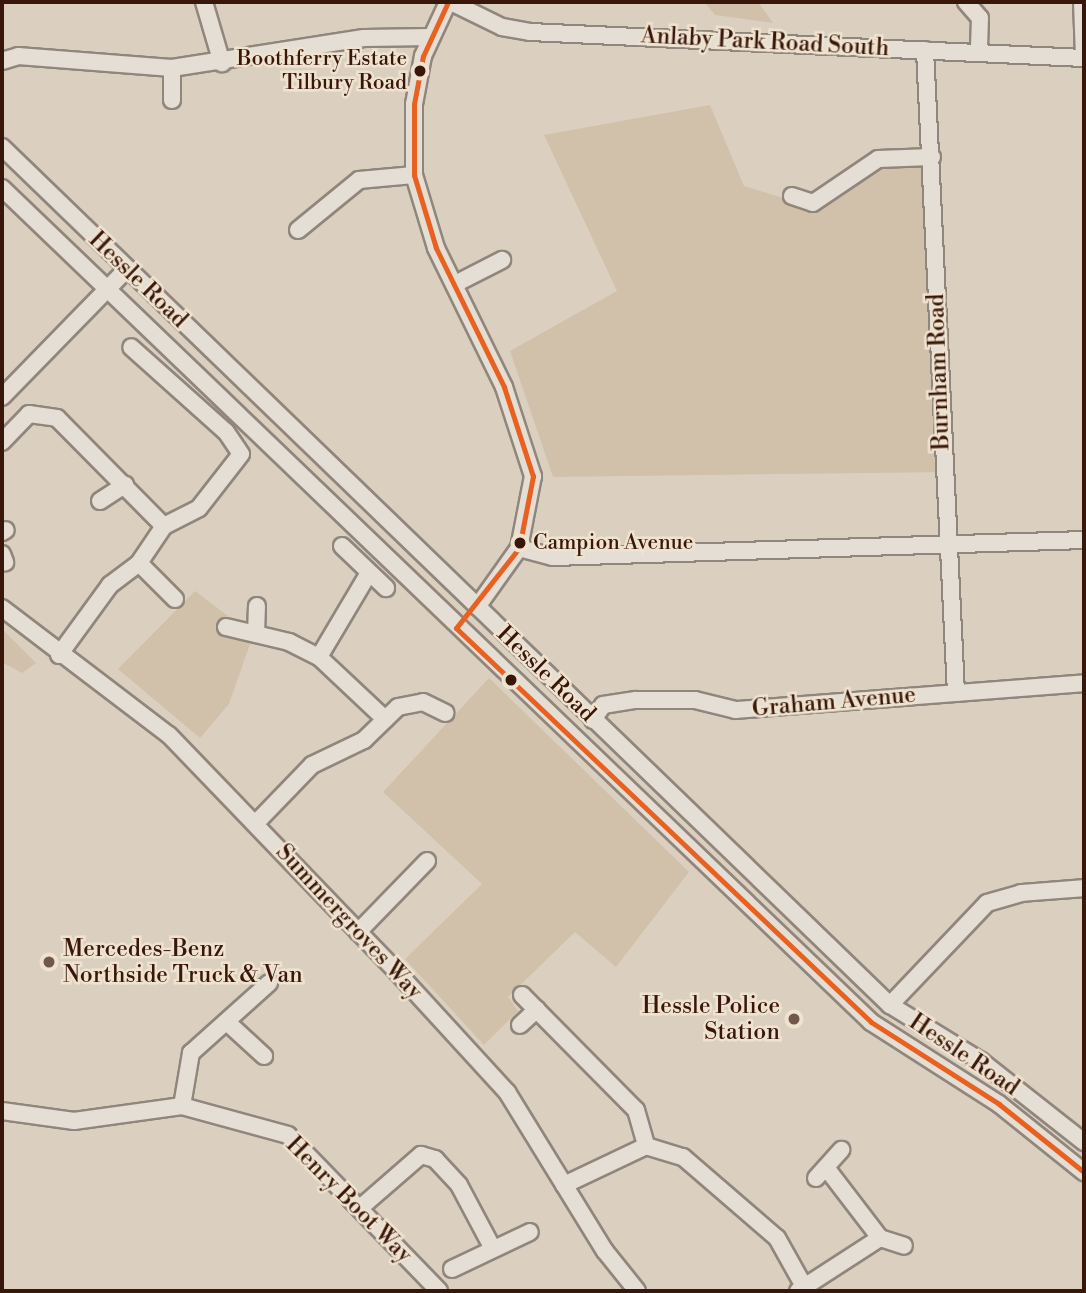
<!DOCTYPE html>
<style>
body{margin:0}
#map{position:relative;width:1086px;height:1293px;overflow:hidden;background:#dbd0c0;font-family:"Libre Bodoni",serif}
div>[style]{position:absolute}
.green>*{inset:0;background:#d1c0aa}
.roads{filter:drop-shadow(2px 0 #91867c) drop-shadow(-2px 0 #91867c) drop-shadow(0 2px #91867c) drop-shadow(0 -2px #91867c)}
.minor>*{height:16px;margin:-8px;padding:0 8px;transform-origin:8px;border-radius:8px;background:#e4ded5}
.bus-1>*{height:5px;margin:-2.5px;padding:0 2.5px;transform-origin:2.5px;border-radius:2.5px;background:#e96121}
.dots>*{width:19px;height:19px;translate:-50% -50%;box-sizing:border-box;border:4px solid #efe2cf;border-radius:50%}
span{translate:-50% -50%;white-space:nowrap;text-align:center;line-height:1.15;-webkit-text-stroke:5px #efe2cf;paint-order:stroke}
.bus-label{font-size:21px;color:#38170a}
.right{translate:-100% -50%;text-align:right}
.left{translate:0 -50%;text-align:left}
.street-label{font-size:23px;color:#38170a}
.poi-label{font-size:23px;color:#38170a}
.frame{position:absolute;inset:0;border:4px solid #38170a;pointer-events:none}
</style>
<div id="map">
<div class="green">
<div style="clip-path:polygon(704px 2px,758px 2px,773px 23px,715px 15px)"></div>
<div style="clip-path:polygon(710px 105px,744px 186px,817px 208px,884px 165px,937px 164px,950px 472px,553px 477px,510px 351px,617px 291px,544px 135px)"></div>
<div style="clip-path:polygon(195px 591px,228px 616px,220px 633px,251px 641px,229px 704px,200px 738px,118px 669px)"></div>
<div style="clip-path:polygon(2px 629px,36px 663px,22px 673px,2px 662px)"></div>
<div style="clip-path:polygon(489px 678px,689px 872px,616px 967px,575px 932px,508px 997px,518px 1011px,484px 1045px,405px 959px,482px 884px,383px 792px)"></div>
</div>
<div class="roads">
<div class="minor">
<div style="left:204px;top:2px;width:64px;rotate:73.6deg"></div>
<div style="left:448px;top:2px;width:60px;rotate:114.8deg"></div>
<div style="left:423px;top:56px;width:49px;rotate:100.6deg"></div>
<div style="left:414px;top:104px;width:71px;rotate:90deg"></div>
<div style="left:414px;top:175px;width:76px;rotate:73.2deg"></div>
<div style="left:436px;top:248px;width:155px;rotate:63.9deg"></div>
<div style="left:504px;top:387px;width:94px;rotate:72deg"></div>
<div style="left:533px;top:476px;width:73px;rotate:101deg"></div>
<div style="left:519px;top:548px;width:72px;rotate:125.4deg"></div>
<div style="left:451px;top:2px;width:57px;rotate:26.1deg"></div>
<div style="left:502px;top:27px;width:28px;rotate:10deg"></div>
<div style="left:530px;top:32px;width:555px;rotate:2.69deg"></div>
<div style="left:966px;top:2px;width:21px;rotate:49deg"></div>
<div style="left:980px;top:18px;width:34px;rotate:92deg"></div>
<div style="left:1082px;top:2px;width:55px;rotate:87.9deg"></div>
<div style="left:925px;top:50px;width:644px;rotate:87.24deg"></div>
<div style="left:2px;top:61px;width:17px;rotate:-17deg"></div>
<div style="left:18px;top:56px;width:154px;rotate:4.5deg"></div>
<div style="left:172px;top:68px;width:194px;rotate:-8.9deg"></div>
<div style="left:364px;top:38px;width:67px;rotate:-0.9deg"></div>
<div style="left:172px;top:100px;width:32px;rotate:-90deg"></div>
<div style="left:2px;top:147px;width:1235px;rotate:44.02deg"></div>
<div style="left:890px;top:1005px;width:107px;rotate:31.6deg"></div>
<div style="left:981px;top:1061px;width:131px;rotate:38.2deg"></div>
<div style="left:2px;top:188px;width:1204px;rotate:43.82deg"></div>
<div style="left:871px;top:1022px;width:152px;rotate:32.6deg"></div>
<div style="left:999px;top:1104px;width:109px;rotate:38.7deg"></div>
<div style="left:792px;top:196px;width:22px;rotate:18deg"></div>
<div style="left:813px;top:203px;width:78px;rotate:-34.1deg"></div>
<div style="left:878px;top:159px;width:54px;rotate:-2.1deg"></div>
<div style="left:298px;top:230px;width:79px;rotate:-39.3deg"></div>
<div style="left:359px;top:180px;width:55px;rotate:-5.2deg"></div>
<div style="left:455px;top:284px;width:53px;rotate:-27.1deg"></div>
<div style="left:2px;top:397px;width:179px;rotate:-45.7deg"></div>
<div style="left:2px;top:442px;width:39px;rotate:-46deg"></div>
<div style="left:29px;top:414px;width:28px;rotate:8deg"></div>
<div style="left:57px;top:418px;width:152px;rotate:45.3deg"></div>
<div style="left:100px;top:501px;width:30px;rotate:-33deg"></div>
<div style="left:2px;top:532px;width:4px;rotate:-27deg"></div>
<div style="left:342px;top:546px;width:61px;rotate:43.7deg"></div>
<div style="left:519px;top:548px;width:35px;rotate:15deg"></div>
<div style="left:553px;top:557px;width:531px;rotate:-1.83deg"></div>
<div style="left:2px;top:554px;width:9px;rotate:69deg"></div>
<div style="left:139px;top:563px;width:51px;rotate:45deg"></div>
<div style="left:2px;top:608px;width:210px;rotate:37.3deg"></div>
<div style="left:169px;top:735px;width:329px;rotate:46.1deg"></div>
<div style="left:397px;top:972px;width:163px;rotate:47.5deg"></div>
<div style="left:507px;top:1092px;width:187px;rotate:58.4deg"></div>
<div style="left:605px;top:1251px;width:51px;rotate:51.3deg"></div>
<div style="left:226px;top:627px;width:65px;rotate:13.4deg"></div>
<div style="left:289px;top:642px;width:34px;rotate:27deg"></div>
<div style="left:319px;top:657px;width:91px;rotate:43.2deg"></div>
<div style="left:256px;top:634px;width:28px;rotate:-88deg"></div>
<div style="left:59px;top:655px;width:87px;rotate:-53.9deg"></div>
<div style="left:110px;top:585px;width:36px;rotate:-37deg"></div>
<div style="left:139px;top:563px;width:45px;rotate:-56deg"></div>
<div style="left:164px;top:526px;width:39px;rotate:-27deg"></div>
<div style="left:199px;top:508px;width:68px;rotate:-52.1deg"></div>
<div style="left:241px;top:454px;width:27px;rotate:-124deg"></div>
<div style="left:226px;top:432px;width:127px;rotate:-138.2deg"></div>
<div style="left:319px;top:657px;width:94px;rotate:-59.3deg"></div>
<div style="left:593px;top:720px;width:18px;rotate:-56deg"></div>
<div style="left:603px;top:705px;width:33px;rotate:-9deg"></div>
<div style="left:636px;top:700px;width:59px"></div>
<div style="left:695px;top:700px;width:42px;rotate:13.7deg"></div>
<div style="left:736px;top:710px;width:349px;rotate:-4.4deg"></div>
<div style="left:256px;top:823px;width:81px;rotate:-46deg"></div>
<div style="left:312px;top:765px;width:58px;rotate:-25.7deg"></div>
<div style="left:364px;top:740px;width:47px;rotate:-44.1deg"></div>
<div style="left:398px;top:707px;width:25px;rotate:-11deg"></div>
<div style="left:423px;top:702px;width:25px;rotate:26deg"></div>
<div style="left:358px;top:932px;width:99px;rotate:-45.8deg"></div>
<div style="left:522px;top:995px;width:162px;rotate:45.3deg"></div>
<div style="left:636px;top:1110px;width:37px;rotate:74deg"></div>
<div style="left:646px;top:1146px;width:39px;rotate:17deg"></div>
<div style="left:683px;top:1157px;width:124px;rotate:40.8deg"></div>
<div style="left:777px;top:1238px;width:57px;rotate:60.8deg"></div>
<div style="left:890px;top:1005px;width:141px;rotate:-46.4deg"></div>
<div style="left:987px;top:903px;width:35px;rotate:-16deg"></div>
<div style="left:1021px;top:893px;width:63px;rotate:-4.5deg"></div>
<div style="left:228px;top:1023px;width:49px;rotate:42.5deg"></div>
<div style="left:520px;top:1025px;width:23px;rotate:-43deg"></div>
<div style="left:182px;top:1106px;width:54px;rotate:-80.4deg"></div>
<div style="left:191px;top:1053px;width:105px;rotate:-41.9deg"></div>
<div style="left:2px;top:1111px;width:73px;rotate:7.9deg"></div>
<div style="left:74px;top:1121px;width:109px;rotate:-7.9deg"></div>
<div style="left:182px;top:1106px;width:110px;rotate:15.3deg"></div>
<div style="left:288px;top:1135px;width:217px;rotate:45.9deg"></div>
<div style="left:816px;top:1178px;width:38px;rotate:-48deg"></div>
<div style="left:564px;top:1185px;width:91px;rotate:-25.4deg"></div>
<div style="left:360px;top:1208px;width:81px;rotate:-41deg"></div>
<div style="left:421px;top:1155px;width:15px;rotate:16deg"></div>
<div style="left:435px;top:1159px;width:35px;rotate:47deg"></div>
<div style="left:459px;top:1185px;width:72px;rotate:62deg"></div>
<div style="left:880px;top:1238px;width:25px;rotate:18deg"></div>
<div style="left:452px;top:1269px;width:86px;rotate:-25.4deg"></div>
<div style="left:798px;top:1291px;width:98px;rotate:-32.9deg"></div>
<div style="left:880px;top:1238px;width:87px;rotate:-127.5deg"></div>
</div>
</div>
<div class="bus-1">
<div style="left:448px;top:2px;width:60px;rotate:114.8deg"></div>
<div style="left:423px;top:56px;width:49px;rotate:100.6deg"></div>
<div style="left:414px;top:104px;width:71px;rotate:90deg"></div>
<div style="left:414px;top:175px;width:76px;rotate:73.2deg"></div>
<div style="left:436px;top:248px;width:155px;rotate:63.9deg"></div>
<div style="left:504px;top:387px;width:94px;rotate:72deg"></div>
<div style="left:533px;top:476px;width:73px;rotate:101deg"></div>
<div style="left:519px;top:548px;width:102px;rotate:128.2deg"></div>
<div style="left:456px;top:628px;width:572px;rotate:43.51deg"></div>
<div style="left:871px;top:1022px;width:152px;rotate:32.6deg"></div>
<div style="left:999px;top:1104px;width:109px;rotate:38.7deg"></div>
</div>
<div class="dots">
<div style="left:420px;top:71px;background:#38170a"></div>
<div style="left:520px;top:543px;background:#38170a"></div>
<div style="left:511px;top:680px;background:#38170a"></div>
<div style="left:49px;top:962px;background:#71584a"></div>
<div style="left:794px;top:1019px;background:#71584a"></div>
</div>
<div class="bus-label">
<span class="right" style="left:407px;top:71px">Boothferry Estate<br>Tilbury Road</span>
<span class="left" style="left:533px;top:543px">Campion Avenue</span>
</div>
<div class="street-label">
<span style="left:765px;top:42px;rotate:3deg">Anlaby Park Road South</span>
<span style="left:138px;top:280px;rotate:44deg">Hessle Road</span>
<span style="left:939px;top:372px;rotate:-92deg">Burnham Road</span>
<span style="left:546px;top:674px;rotate:44deg">Hessle Road</span>
<span style="left:834px;top:702px;rotate:-5deg">Graham Avenue</span>
<span style="left:349px;top:922px;rotate:47deg">Summergroves Way</span>
<span style="left:964px;top:1055px;rotate:34deg">Hessle Road</span>
<span style="left:349px;top:1200px;rotate:45deg">Henry Boot Way</span>
</div>
<div class="poi-label">
<span class="left" style="left:63px;top:962px">Mercedes-Benz<br>Northside Truck &amp; Van</span>
<span class="right" style="left:780px;top:1019px">Hessle Police<br>Station</span>
</div>
<div class="frame"></div>
</div>
